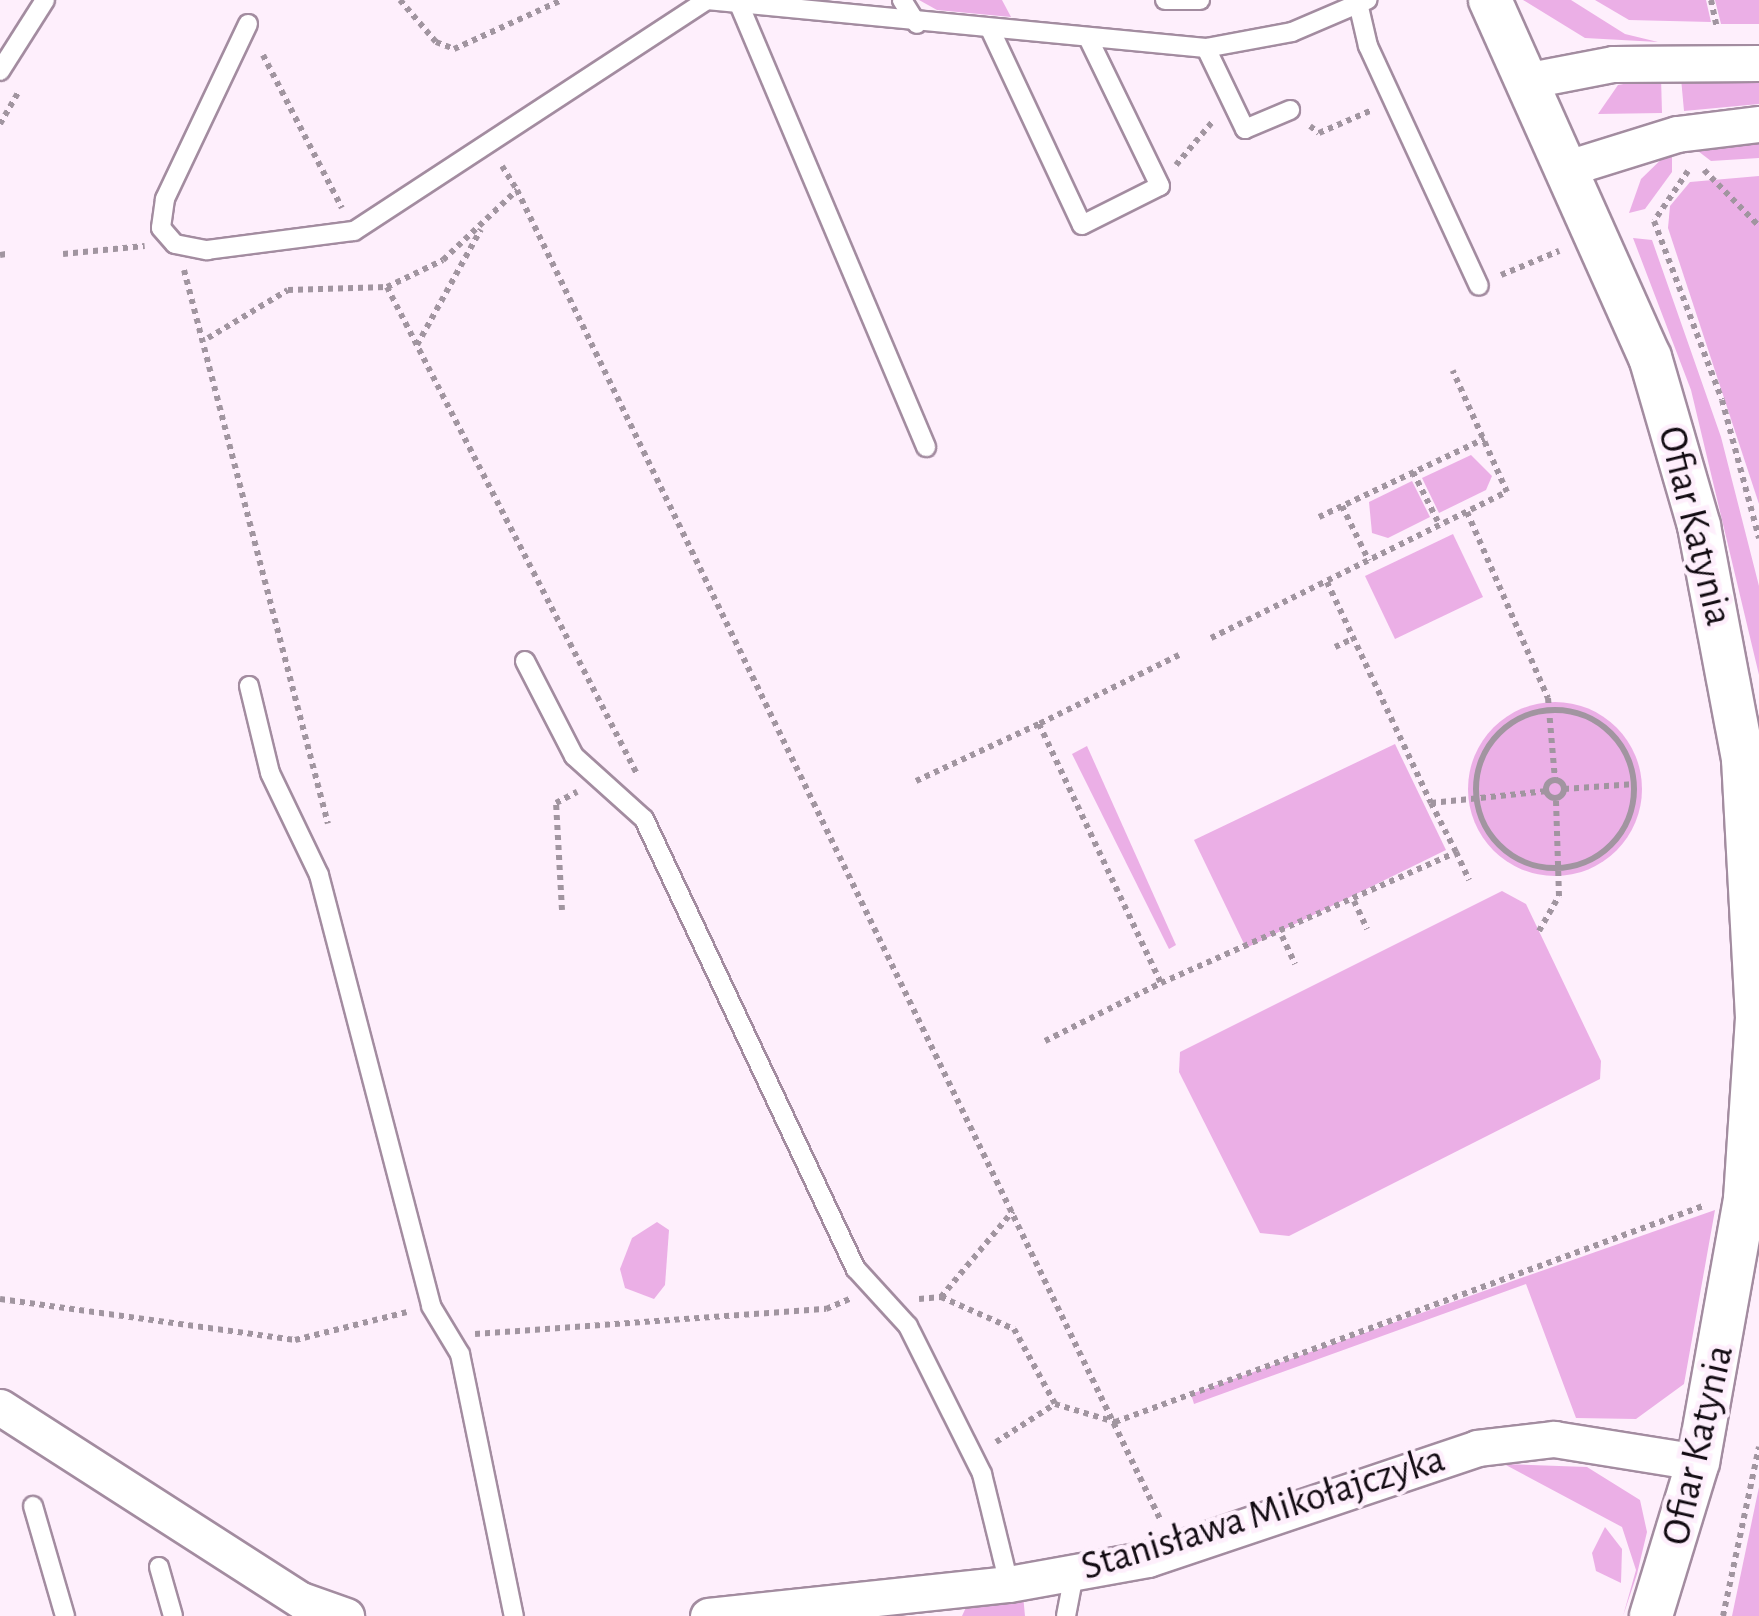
<!DOCTYPE html>
<meta charset="utf-8">
<style>
body{margin:0}
#map{position:relative;width:1759px;height:1616px;overflow:hidden;background:#feeffc;font-family:"Alegreya Sans",sans-serif}
div>[style]{position:absolute}
.green>*{inset:0;background:#ebafe6}
.round{border-radius:50%}
.path>*{height:6px;margin-top:-3px;transform-origin:0;background:repeating-linear-gradient(90deg,#a195a0 0 5px,transparent 0 10px)}
.path>.ring{margin:-3px;padding:0;box-sizing:content-box;background:none;border:6px solid #a195a0;border-radius:50%}
.roads{filter:drop-shadow(2px 0 #a38ca0) drop-shadow(-2px 0 #a38ca0) drop-shadow(0 2px #a38ca0) drop-shadow(0 -2px #a38ca0)}
.service>*{height:18px;margin:-9px;padding:0 9px;transform-origin:9px;border-radius:9px;background:#fff}
.minor>*{height:35px;margin:-17.5px;padding:0 17.5px;transform-origin:17.5px;border-radius:17.5px;background:#fff}
.tertiary>*{height:42px;margin:-21px;padding:0 21px;transform-origin:21px;border-radius:21px;background:#fff}
span{translate:-50% -50%;white-space:nowrap;text-align:center;line-height:1.15;-webkit-text-stroke:9px #feeffc;paint-order:stroke}
.street-label{font-size:40px;color:#120b12}
</style>
<div id="map">
<div class="green">
<div style="clip-path:polygon(919px 0,1002px 0,1011px 17px,937px 10px)"></div>
<div style="clip-path:polygon(1523px 0,1571px 0,1625px 34px,1658px 42px,1585px 38px)"></div>
<div style="clip-path:polygon(1595px 0,1706px 0,1711px 22px,1629px 20px)"></div>
<div style="clip-path:polygon(1715px 0,1759px 0,1759px 24px,1721px 24px)"></div>
<div style="clip-path:polygon(1661px 77px,1662px 113px,1598px 114px,1618px 85px)"></div>
<div style="clip-path:polygon(1681px 78px,1759px 80px,1759px 104px,1684px 111px)"></div>
<div style="clip-path:polygon(1759px 143px,1759px 158px,1711px 161px,1694px 148px)"></div>
<div style="clip-path:polygon(1672px 149px,1672px 172px,1645px 209px,1629px 213px,1641px 179px)"></div>
<div style="clip-path:polygon(1759px 176px,1759px 504px,1668px 228px,1670px 206px,1690px 182px)"></div>
<div style="clip-path:polygon(1633px 238px,1652px 240px,1721px 437px,1759px 586px,1759px 675px,1691px 390px)"></div>
<div style="clip-path:polygon(1471px 455px,1492px 476px,1486px 490px,1439px 513px,1422px 478px)"></div>
<div style="clip-path:polygon(1412px 481px,1430px 517px,1388px 538px,1372px 533px,1369px 502px)"></div>
<div style="clip-path:polygon(1453px 534px,1483px 597px,1395px 639px,1365px 576px)"></div>
<div class="round" style="left:1468px;top:702px;width:174px;height:174px"></div>
<div style="clip-path:polygon(1395px 744px,1446px 850px,1246px 948px,1194px 840px)"></div>
<div style="clip-path:polygon(1087px 746px,1176px 945px,1169px 949px,1072px 754px)"></div>
<div style="clip-path:polygon(1502px 891px,1526px 904px,1601px 1061px,1600px 1079px,1289px 1236px,1260px 1233px,1179px 1072px,1180px 1052px)"></div>
<div style="clip-path:polygon(1715px 1210px,1684px 1384px,1636px 1419px,1576px 1418px,1526px 1284px,1194px 1404px,1191px 1394px)"></div>
<div style="clip-path:polygon(657px 1222px,669px 1230px,665px 1285px,654px 1299px,625px 1288px,620px 1269px,632px 1238px)"></div>
<div style="clip-path:polygon(1504px 1464px,1587px 1467px,1640px 1500px,1647px 1532px,1637px 1574px,1623px 1616px,1636px 1570px,1622px 1527px)"></div>
<div style="clip-path:polygon(1759px 1487px,1759px 1616px,1732px 1616px)"></div>
<div style="clip-path:polygon(1605px 1527px,1622px 1549px,1621px 1583px,1596px 1571px,1592px 1553px)"></div>
<div style="clip-path:polygon(1023px 1595px,1025px 1616px,962px 1616px,968px 1603px)"></div>
</div>
<div class="path">
<div style="left:400px;top:0;width:55px;rotate:49.4deg"></div>
<div style="left:436px;top:42px;width:19px;rotate:21deg"></div>
<div style="left:454px;top:49px;width:119px;rotate:-24.4deg"></div>
<div style="left:1711px;top:0;width:29px;rotate:78deg"></div>
<div style="left:263px;top:55px;width:172px;rotate:62.7deg"></div>
<div style="left:0;top:124px;width:38px;rotate:-60deg"></div>
<div style="left:1310px;top:126px;width:11px;rotate:38deg"></div>
<div style="left:1319px;top:133px;width:56px;rotate:-23.3deg"></div>
<div style="left:1176px;top:165px;width:57px;rotate:-49.9deg"></div>
<div style="left:502px;top:166px;width:28px;rotate:58deg"></div>
<div style="left:1704px;top:170px;width:78px;rotate:45.5deg"></div>
<div style="left:1688px;top:171px;width:60px;rotate:124.2deg"></div>
<div style="left:1654px;top:221px;width:191px;rotate:69.2deg"></div>
<div style="left:1722px;top:400px;width:143px;rotate:75deg"></div>
<div style="left:63px;top:254px;width:82px;rotate:-5.6deg"></div>
<div style="left:0;top:255px;width:6px;rotate:-9deg"></div>
<div style="left:184px;top:270px;width:572px;rotate:75.43deg"></div>
<div style="left:1501px;top:275px;width:63px;rotate:-22.5deg"></div>
<div style="left:387px;top:287px;width:547px;rotate:62.83deg"></div>
<div style="left:208px;top:338px;width:93px;rotate:-31deg"></div>
<div style="left:288px;top:290px;width:99px;rotate:-1.7deg"></div>
<div style="left:387px;top:287px;width:62px;rotate:-25.7deg"></div>
<div style="left:443px;top:260px;width:102px;rotate:-43.4deg"></div>
<div style="left:517px;top:190px;width:1479px;rotate:64.18deg"></div>
<div style="left:417px;top:345px;width:132px;rotate:-61.1deg"></div>
<div style="left:1413px;top:472px;width:60px;rotate:63.4deg"></div>
<div style="left:1342px;top:506px;width:61px;rotate:63.9deg"></div>
<div style="left:1467px;top:512px;width:203px;rotate:66.5deg"></div>
<div style="left:1548px;top:698px;width:82px;rotate:85.1deg"></div>
<div style="left:1319px;top:517px;width:183px;rotate:-25.3deg"></div>
<div style="left:1327px;top:582px;width:244px;rotate:64.8deg"></div>
<div style="left:1211px;top:638px;width:330px;rotate:-26.3deg"></div>
<div style="left:1507px;top:492px;width:133px;rotate:-114.1deg"></div>
<div style="left:1335px;top:647px;width:21px;rotate:-25deg"></div>
<div style="left:1179px;top:655px;width:156px;rotate:153.8deg"></div>
<div style="left:1039px;top:724px;width:286px;rotate:64.8deg"></div>
<div style="left:1161px;top:983px;width:323px;rotate:-23.9deg"></div>
<div style="left:1456px;top:852px;width:55px;rotate:-117deg"></div>
<div style="left:1431px;top:803px;width:117px;rotate:-5.9deg"></div>
<div class="ring" style="left:1476px;top:710px;width:152px;height:152px"></div>
<div class="ring" style="left:1546px;top:780px;width:12px;height:12px"></div>
<div style="left:916px;top:781px;width:136px;rotate:-24.9deg"></div>
<div style="left:1564px;top:789px;width:71px;rotate:-4deg"></div>
<div style="left:1456px;top:852px;width:31px;rotate:65deg"></div>
<div style="left:1354px;top:901px;width:31px;rotate:65deg"></div>
<div style="left:562px;top:910px;width:107px;rotate:-93.2deg"></div>
<div style="left:556px;top:803px;width:24px;rotate:-28deg"></div>
<div style="left:1539px;top:931px;width:40px;rotate:-60.3deg"></div>
<div style="left:1559px;top:896px;width:98px;rotate:-91.8deg"></div>
<div style="left:1282px;top:936px;width:31px;rotate:65deg"></div>
<div style="left:1045px;top:1041px;width:130px;rotate:-26.6deg"></div>
<div style="left:941px;top:1297px;width:112px;rotate:-50.1deg"></div>
<div style="left:0;top:1299px;width:298px;rotate:7.9deg"></div>
<div style="left:295px;top:1340px;width:115px;rotate:-14deg"></div>
<div style="left:919px;top:1299px;width:22px;rotate:-5deg"></div>
<div style="left:941px;top:1297px;width:80px;rotate:23.7deg"></div>
<div style="left:1014px;top:1329px;width:85px;rotate:61.3deg"></div>
<div style="left:1055px;top:1404px;width:63px;rotate:16.7deg"></div>
<div style="left:1115px;top:1422px;width:626px;rotate:-20.17deg"></div>
<div style="left:475px;top:1334px;width:352px;rotate:-4.1deg"></div>
<div style="left:826px;top:1309px;width:26px;rotate:-23deg"></div>
<div style="left:996px;top:1442px;width:70px;rotate:-32.8deg"></div>
<div style="left:1723px;top:1616px;width:173px;rotate:-78deg"></div>
</div>
<div class="roads">
<div class="service">
<div style="left:707px;top:0;width:501px;rotate:5.49deg"></div>
<div style="left:1206px;top:48px;width:87px;rotate:-10.5deg"></div>
<div style="left:1292px;top:32px;width:82px;rotate:-23.1deg"></div>
<div style="left:902px;top:0;width:28px;rotate:58deg"></div>
<div style="left:1165px;top:0;width:35px"></div>
<div style="left:1358px;top:3px;width:44px;rotate:76.9deg"></div>
<div style="left:1368px;top:46px;width:264px;rotate:65.2deg"></div>
<div style="left:739px;top:4px;width:481px;rotate:67.1deg"></div>
<div style="left:248px;top:24px;width:194px;rotate:115.4deg"></div>
<div style="left:165px;top:199px;width:29px;rotate:98deg"></div>
<div style="left:161px;top:228px;width:21px;rotate:49deg"></div>
<div style="left:175px;top:244px;width:33px;rotate:11deg"></div>
<div style="left:207px;top:250px;width:148px;rotate:-7.4deg"></div>
<div style="left:354px;top:231px;width:422px;rotate:-33.2deg"></div>
<div style="left:991px;top:31px;width:214px;rotate:64.9deg"></div>
<div style="left:1082px;top:225px;width:87px;rotate:-26.6deg"></div>
<div style="left:1160px;top:186px;width:165px;rotate:-115.9deg"></div>
<div style="left:1206px;top:48px;width:90px;rotate:64.3deg"></div>
<div style="left:1245px;top:129px;width:49px;rotate:-22.9deg"></div>
<div style="left:0;top:71px;width:84px;rotate:-57.6deg"></div>
<div style="left:525px;top:661px;width:107px;rotate:62.7deg"></div>
<div style="left:574px;top:756px;width:94px;rotate:42deg"></div>
<div style="left:644px;top:819px;width:497px;rotate:64.8deg"></div>
<div style="left:856px;top:1269px;width:77px;rotate:47.6deg"></div>
<div style="left:908px;top:1326px;width:165px;rotate:63.4deg"></div>
<div style="left:982px;top:1474px;width:113px;rotate:76.2deg"></div>
<div style="left:249px;top:686px;width:89px;rotate:76.4deg"></div>
<div style="left:270px;top:773px;width:113px;rotate:64.3deg"></div>
<div style="left:319px;top:875px;width:445px;rotate:75.4deg"></div>
<div style="left:431px;top:1306px;width:56px;rotate:58.9deg"></div>
<div style="left:460px;top:1354px;width:268px;rotate:78.4deg"></div>
<div style="left:33px;top:1506px;width:115px;rotate:73.8deg"></div>
<div style="left:159px;top:1567px;width:51px;rotate:74.1deg"></div>
<div style="left:1066px;top:1616px;width:43px;rotate:-79.2deg"></div>
</div>
<div class="minor">
<div style="left:1530px;top:80px;width:85px;rotate:-10.9deg"></div>
<div style="left:1613px;top:64px;width:146px;rotate:-0.4deg"></div>
<div style="left:1571px;top:167px;width:111px;rotate:-17.3deg"></div>
<div style="left:1677px;top:134px;width:83px;rotate:-7deg"></div>
<div style="left:0;top:1407px;width:358px;rotate:32.7deg"></div>
<div style="left:301px;top:1600px;width:48px;rotate:19.6deg"></div>
<div style="left:708px;top:1616px;width:303px;rotate:-6.1deg"></div>
<div style="left:1009px;top:1584px;width:141px;rotate:-10.2deg"></div>
<div style="left:1148px;top:1559px;width:347px;rotate:-18.6deg"></div>
<div style="left:1477px;top:1448px;width:78px;rotate:-6.7deg"></div>
<div style="left:1554px;top:1439px;width:146px;rotate:9.1deg"></div>
</div>
<div class="tertiary">
<div style="left:1490px;top:0;width:391px;rotate:65.9deg"></div>
<div style="left:1650px;top:357px;width:176px;rotate:73.8deg"></div>
<div style="left:1699px;top:526px;width:237px;rotate:79.3deg"></div>
<div style="left:1743px;top:759px;width:259px;rotate:86.9deg"></div>
<div style="left:1757px;top:1018px;width:181px;rotate:93.8deg"></div>
<div style="left:1745px;top:1199px;width:267px;rotate:100.1deg"></div>
<div style="left:1698px;top:1462px;width:161px;rotate:107deg"></div>
</div>
</div>
<div class="street-label">
<span style="left:1695px;top:526px;rotate:76deg">Ofiar Katynia</span>
<span style="left:1698px;top:1445px;rotate:-77deg">Ofiar Katynia</span>
<span style="left:1263px;top:1513px;rotate:-17deg">Stanisława Mikołajczyka</span>
</div>
</div>
